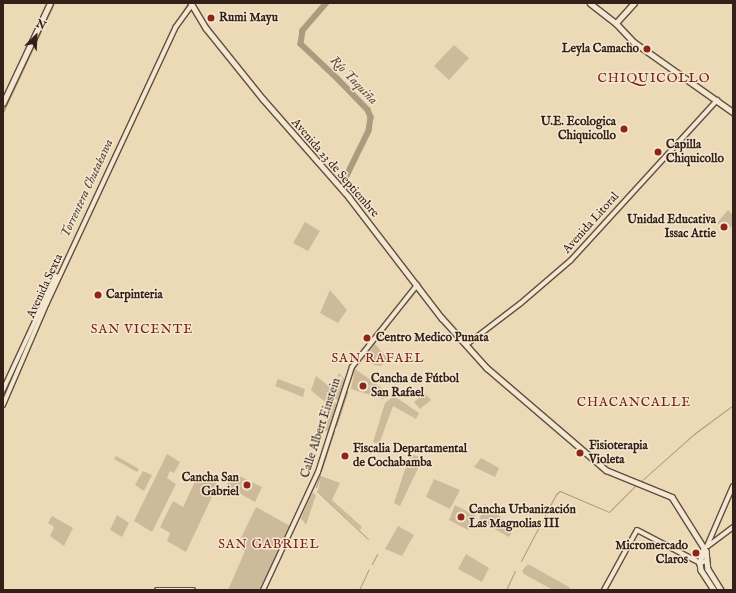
<!DOCTYPE html>
<meta charset="utf-8">
<style>
body{margin:0}
#map{position:relative;width:736px;height:593px;overflow:hidden;background:#ecdab6;font-family:"IM FELL English",serif}
div>[style]{position:absolute}
.green>*{inset:0;background:#cdba9b}
.stream>*{height:1px;margin:-0.5px;padding:0 0.5px;transform-origin:0.5px;border-radius:0.5px;background:#ad9b80}
.canal>*{height:3px;margin:-1.5px;padding:0 1.5px;transform-origin:1.5px;border-radius:1.5px;background:#ad9b80}
.river>*{height:5.5px;margin:-2.75px;padding:0 2.75px;transform-origin:2.75px;border-radius:2.75px;background:#ad9b80}
.roads{filter:drop-shadow(1px 0 #624e40) drop-shadow(-1px 0 #624e40) drop-shadow(0 1px #624e40) drop-shadow(0 -1px #624e40)}
.tertiary>*{height:4px;margin:-2px;padding:0 2px;transform-origin:2px;border-radius:2px;background:#f3e7d0}
.secondary>*{height:4.5px;margin:-2.25px;padding:0 2.25px;transform-origin:2.25px;border-radius:2.25px;background:#f3e7d0}
.dots>*{width:11px;height:11px;translate:-50% -50%;box-sizing:border-box;border:2px solid #f3e7d0;border-radius:50%}
span{translate:-50% -50%;white-space:nowrap;text-align:center;line-height:1.15;-webkit-text-stroke:3px #f3e7d0;paint-order:stroke}
.poi-label{font-size:12px;color:#342018;font-weight:700}
.left{translate:0 -50%;text-align:left}
.right{translate:-100% -50%;text-align:right}
.street-label{font-size:12px;color:#342018}
.neighbourhood-label{font-size:13px;color:#7a1f14;letter-spacing:1px}
.water-label{font-size:13px;color:#5e4b3c;font-style:italic}
.frame{position:absolute;inset:0;border:4px solid #342018;pointer-events:none}
.north{position:absolute;left:16px;top:16px;width:40px;height:40px;-webkit-text-stroke:3px #f3e7d0;paint-order:stroke;rotate:24deg;font-size:11px;font-weight:700;line-height:16px;text-align:center;color:#342018}
.north::after{content:'';display:block;margin:auto;width:14px;height:18px;background:#342018;clip-path:polygon(50% 0,100% 100%,50% 72%,0 100%)}
</style>
<div id="map">
<div class="green">
<div style="clip-path:polygon(454px 45px,469px 58px,449px 80px,434px 66px)"></div>
<div style="clip-path:polygon(728px 210px,733px 215px,733px 224px,727px 231px,717px 223px)"></div>
<div style="clip-path:polygon(305px 222px,320px 231px,308px 251px,293px 243px)"></div>
<div style="clip-path:polygon(330px 290px,347px 310px,338px 323px,320px 313px)"></div>
<div style="clip-path:polygon(375px 344px,388px 359px,381px 366px,374px 365px,364px 359px)"></div>
<div style="clip-path:polygon(355px 369px,368px 378px,390px 394px,383px 399px,351px 389px)"></div>
<div style="clip-path:polygon(339px 373px,346px 381px,339px 401px,334px 398px,339px 382px,343px 379px,341px 376px,337px 377px)"></div>
<div style="clip-path:polygon(316px 376px,331px 388px,326px 403px,311px 390px)"></div>
<div style="clip-path:polygon(278px 379px,305px 389px,303px 397px,275px 386px)"></div>
<div style="clip-path:polygon(425px 393px,431px 400px,420px 409px,414px 402px)"></div>
<div style="clip-path:polygon(394px 396px,419px 413px,416px 419px,393px 406px,379px 444px,373px 442px,385px 403px)"></div>
<div style="clip-path:polygon(334px 402px,339px 405px,330px 434px,321px 427px,327px 427px,326px 423px)"></div>
<div style="clip-path:polygon(167px 454px,180px 462px,174px 473px,170px 471px,167px 478px,176px 484px,152px 532px,134px 521px)"></div>
<div style="clip-path:polygon(410px 454px,423px 458px,400px 506px,394px 503px)"></div>
<div style="clip-path:polygon(116px 456px,139px 469px,137px 472px,114px 459px)"></div>
<div style="clip-path:polygon(481px 458px,499px 468px,495px 477px,474px 467px)"></div>
<div style="clip-path:polygon(143px 471px,152px 475px,144px 491px,135px 485px)"></div>
<div style="clip-path:polygon(199px 473px,218px 484px,186px 552px,167px 541px,170px 533px,160px 527px,173px 501px,183px 507px)"></div>
<div style="clip-path:polygon(233px 473px,262px 487px,255px 502px,226px 486px)"></div>
<div style="clip-path:polygon(321px 476px,340px 483px,332px 500px,362px 527px,360px 530px,318px 491px)"></div>
<div style="clip-path:polygon(434px 479px,460px 490px,450px 509px,426px 497px)"></div>
<div style="clip-path:polygon(312px 493px,316px 495px,306px 525px,301px 518px)"></div>
<div style="clip-path:polygon(485px 504px,514px 528px,509px 537px,479px 520px)"></div>
<div style="clip-path:polygon(455px 505px,476px 516px,468px 530px,449px 520px)"></div>
<div style="clip-path:polygon(256px 507px,292px 527px,259px 590px,228px 590px,245px 551px,237px 546px)"></div>
<div style="clip-path:polygon(117px 515px,129px 523px,122px 537px,110px 530px)"></div>
<div style="clip-path:polygon(52px 516px,73px 528px,64px 546px,50px 536px,54px 527px,48px 523px)"></div>
<div style="clip-path:polygon(398px 526px,414px 535px,402px 556px,385px 549px)"></div>
<div style="clip-path:polygon(466px 554px,489px 568px,482px 582px,458px 569px)"></div>
<div style="clip-path:polygon(528px 564px,569px 587px,570px 590px,553px 590px,524px 574px,522px 571px)"></div>
</div>
<div class="stream">
<div style="left:135px;top:109px;width:79px;rotate:-65.4deg"></div>
<div style="left:168px;top:37px;width:38px;rotate:-60deg"></div>
<div style="left:131px;top:119px;width:5px;rotate:-68deg"></div>
<div style="left:340px;top:191px;width:45px;rotate:50.4deg"></div>
<div style="left:60px;top:271px;width:11px;rotate:-68deg"></div>
<div style="left:404px;top:305px;width:19px;rotate:-51deg"></div>
<div style="left:348px;top:386px;width:21px;rotate:-71deg"></div>
<div style="left:3px;top:397px;width:73px;rotate:-65.9deg"></div>
<div style="left:336px;top:426px;width:36px;rotate:-72deg"></div>
<div style="left:321px;top:471px;width:42px;rotate:-72deg"></div>
<div style="left:640px;top:482px;width:72px;rotate:-41.6deg"></div>
<div style="left:694px;top:434px;width:49px;rotate:-36.6deg"></div>
<div style="left:316px;top:487px;width:12px;rotate:-70deg"></div>
<div style="left:317px;top:491px;width:70px;rotate:43.3deg"></div>
<div style="left:521px;top:561px;width:76px;rotate:-62.4deg"></div>
<div style="left:556px;top:494px;width:5px;rotate:-37deg"></div>
<div style="left:560px;top:491px;width:53px;rotate:23.2deg"></div>
<div style="left:609px;top:512px;width:40px;rotate:-45deg"></div>
<div style="left:372px;top:564px;width:11px;rotate:-63deg"></div>
<div style="left:705px;top:568px;width:26px;rotate:59deg"></div>
<div style="left:359px;top:590px;width:23px;rotate:-65deg"></div>
<div style="left:506px;top:590px;width:21px;rotate:-65deg"></div>
</div>
<div class="canal">
<div style="left:3px;top:110px;width:118px;rotate:-65deg"></div>
</div>
<div class="river">
<div style="left:327px;top:3px;width:37px;rotate:131deg"></div>
<div style="left:303px;top:31px;width:13px;rotate:99deg"></div>
<div style="left:301px;top:44px;width:51px;rotate:43.4deg"></div>
<div style="left:338px;top:79px;width:43px;rotate:45.9deg"></div>
<div style="left:368px;top:110px;width:8px;rotate:67deg"></div>
<div style="left:371px;top:117px;width:14px;rotate:98deg"></div>
<div style="left:369px;top:131px;width:59px;rotate:116.1deg"></div>
</div>
<div class="roads">
<div class="tertiary">
<div style="left:466px;top:345px;width:69px;rotate:-37.4deg"></div>
<div style="left:521px;top:303px;width:66px;rotate:-40.7deg"></div>
<div style="left:571px;top:260px;width:217px;rotate:-47.6deg"></div>
<div style="left:3px;top:390px;width:126px;rotate:-65.1deg"></div>
<div style="left:3px;top:405px;width:111px;rotate:-66.7deg"></div>
<div style="left:47px;top:303px;width:303px;rotate:-65deg"></div>
<div style="left:175px;top:28px;width:29px;rotate:-54deg"></div>
<div style="left:707px;top:546px;width:65px;rotate:-66.6deg"></div>
<div style="left:708px;top:546px;width:31px;rotate:-37deg"></div>
<div style="left:263px;top:590px;width:130px;rotate:-65deg"></div>
<div style="left:318px;top:472px;width:110px;rotate:-72.1deg"></div>
<div style="left:352px;top:367px;width:105px;rotate:-51.6deg"></div>
<div style="left:604px;top:590px;width:68px;rotate:-61.2deg"></div>
<div style="left:637px;top:530px;width:71px;rotate:27.6deg"></div>
<div style="left:700px;top:563px;width:6px;rotate:-18deg"></div>
</div>
<div class="secondary">
<div style="left:191px;top:3px;width:29px;rotate:59deg"></div>
<div style="left:206px;top:28px;width:91px;rotate:51.2deg"></div>
<div style="left:263px;top:99px;width:130px;rotate:48.7deg"></div>
<div style="left:349px;top:197px;width:153px;rotate:52.5deg"></div>
<div style="left:442px;top:318px;width:67px;rotate:48deg"></div>
<div style="left:487px;top:368px;width:157px;rotate:40.6deg"></div>
<div style="left:606px;top:470px;width:71px;rotate:22.2deg"></div>
<div style="left:672px;top:497px;width:64px;rotate:57.8deg"></div>
<div style="left:706px;top:551px;width:18px;rotate:84deg"></div>
<div style="left:708px;top:569px;width:25px;rotate:58deg"></div>
<div style="left:590px;top:3px;width:33px;rotate:38deg"></div>
<div style="left:616px;top:23px;width:26px;rotate:47deg"></div>
<div style="left:634px;top:42px;width:121px;rotate:35.3deg"></div>
<div style="left:616px;top:23px;width:27px;rotate:-48deg"></div>
<div style="left:3px;top:103px;width:110px;rotate:-64.8deg"></div>
<div style="left:704px;top:549px;width:15px;rotate:106deg"></div>
<div style="left:700px;top:563px;width:7px;rotate:82deg"></div>
<div style="left:701px;top:570px;width:24px;rotate:57deg"></div>
<div style="left:157px;top:590px;width:36px"></div>
</div>
</div>
<div class="dots">
<div style="left:211px;top:18px;background:#8f2418"></div>
<div style="left:647px;top:49px;background:#8f2418"></div>
<div style="left:624px;top:129px;background:#8f2418"></div>
<div style="left:658px;top:152px;background:#8f2418"></div>
<div style="left:724px;top:227px;background:#8f2418"></div>
<div style="left:98px;top:295px;background:#8f2418"></div>
<div style="left:367px;top:338px;background:#8f2418"></div>
<div style="left:363px;top:386px;background:#8f2418"></div>
<div style="left:580px;top:453px;background:#8f2418"></div>
<div style="left:345px;top:456px;background:#8f2418"></div>
<div style="left:247px;top:485px;background:#8f2418"></div>
<div style="left:461px;top:517px;background:#8f2418"></div>
<div style="left:696px;top:553px;background:#8f2418"></div>
</div>
<div class="poi-label">
<span class="left" style="left:219px;top:18px">Rumi Mayu</span>
<span class="right" style="left:639px;top:49px">Leyla Camacho</span>
<span class="right" style="left:616px;top:129px">U.E. Ecologica<br>Chiquicollo</span>
<span class="left" style="left:666px;top:152px">Capilla<br>Chiquicollo</span>
<span class="right" style="left:716px;top:227px">Unidad Educativa<br>Issac Attie</span>
<span class="left" style="left:106px;top:295px">Carpinteria</span>
<span class="left" style="left:376px;top:338px">Centro Medico Punata</span>
<span class="left" style="left:371px;top:386px">Cancha de Fútbol<br>San Rafael</span>
<span class="left" style="left:589px;top:453px">Fisioterapia<br>Violeta</span>
<span class="left" style="left:353px;top:456px">Fiscalia Departamental<br>de Cochabamba</span>
<span class="right" style="left:239px;top:485px">Cancha San<br>Gabriel</span>
<span class="left" style="left:469px;top:517px">Cancha Urbanización<br>Las Magnolias III</span>
<span class="right" style="left:688px;top:553px">Micromercado<br>Claros</span>
</div>
<div class="street-label">
<span style="left:335px;top:168px;rotate:49deg">Avenida 23 de Septiembre</span>
<span style="left:591px;top:223px;rotate:-48deg">Avenida Litoral</span>
<span style="left:45px;top:286px;rotate:-65deg">Avenida Sexta</span>
<span style="left:321px;top:428px;rotate:-72deg">Calle Albert Einstein</span>
</div>
<div class="neighbourhood-label">
<span style="left:654px;top:79px">CHIQUICOLLO</span>
<span style="left:142px;top:330px">SAN VICENTE</span>
<span style="left:378px;top:359px">SAN RAFAEL</span>
<span style="left:634px;top:403px">CHACANCALLE</span>
<span style="left:269px;top:545px">SAN GABRIEL</span>
</div>
<div class="water-label">
<span style="left:353px;top:81px;rotate:46deg">Río Taquiña</span>
<span style="left:88px;top:189px;rotate:-65deg">Torrentera Chutakawa</span>
</div>
<div class="frame"></div>
<div class="north">N</div>
</div>
